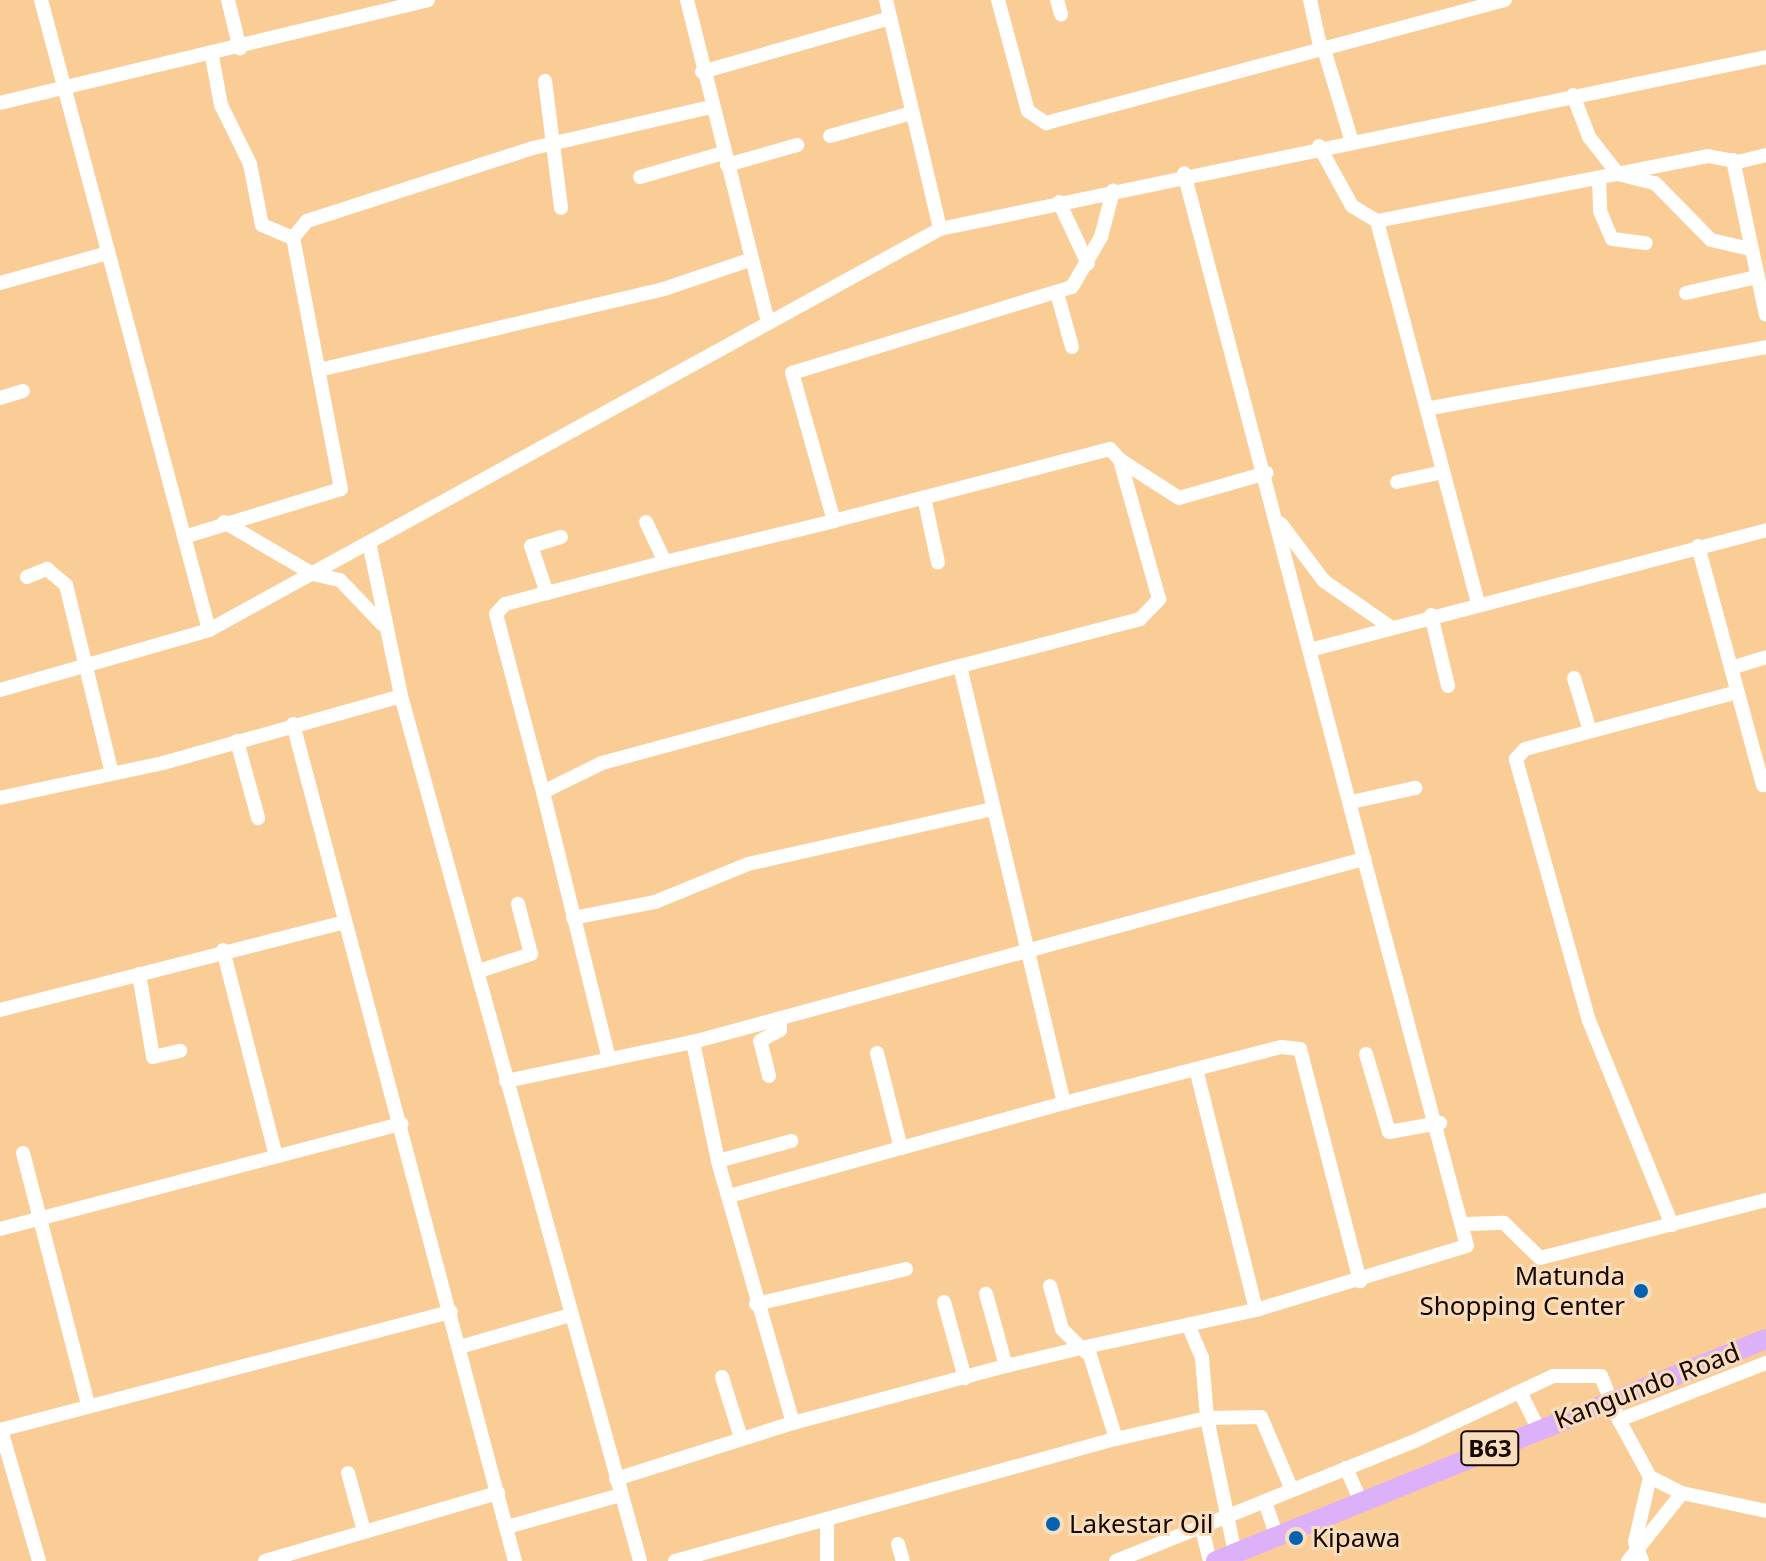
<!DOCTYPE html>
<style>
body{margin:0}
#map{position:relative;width:1766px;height:1561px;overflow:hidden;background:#facd97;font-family:"Noto Sans",sans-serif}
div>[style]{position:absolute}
.minor>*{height:14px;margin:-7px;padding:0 7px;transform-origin:7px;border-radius:7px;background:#fff}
.highway>*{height:20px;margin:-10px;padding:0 10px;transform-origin:10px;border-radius:10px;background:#ddb0fa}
.dots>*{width:22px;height:22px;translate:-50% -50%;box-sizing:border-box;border:4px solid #f9debe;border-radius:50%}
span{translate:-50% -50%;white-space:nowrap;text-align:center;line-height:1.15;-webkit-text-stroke:6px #f9debe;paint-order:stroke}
.shield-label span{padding:2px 6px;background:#f9debe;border:2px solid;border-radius:6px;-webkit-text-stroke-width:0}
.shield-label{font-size:24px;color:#170800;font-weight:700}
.poi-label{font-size:26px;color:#170800}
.right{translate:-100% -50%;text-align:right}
.left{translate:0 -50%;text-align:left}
.street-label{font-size:26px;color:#170800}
</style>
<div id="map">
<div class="minor">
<div style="left:41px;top:0;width:652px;rotate:75.07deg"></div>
<div style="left:228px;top:0;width:50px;rotate:76.2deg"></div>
<div style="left:687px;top:0;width:332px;rotate:75.9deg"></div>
<div style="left:886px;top:0;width:235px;rotate:76.7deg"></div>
<div style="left:998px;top:0;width:115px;rotate:74.9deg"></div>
<div style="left:1028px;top:111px;width:22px;rotate:34deg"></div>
<div style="left:1046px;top:123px;width:475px;rotate:-15deg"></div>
<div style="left:1057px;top:0;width:15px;rotate:74deg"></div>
<div style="left:1310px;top:0;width:47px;rotate:77.7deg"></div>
<div style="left:1323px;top:46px;width:97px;rotate:73.2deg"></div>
<div style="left:212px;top:56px;width:50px;rotate:79.6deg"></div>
<div style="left:221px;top:105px;width:66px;rotate:63.8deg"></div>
<div style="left:250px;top:164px;width:62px;rotate:78.9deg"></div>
<div style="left:262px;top:225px;width:34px;rotate:23deg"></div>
<div style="left:702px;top:72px;width:196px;rotate:-16deg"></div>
<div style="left:545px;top:81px;width:128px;rotate:82.8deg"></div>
<div style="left:1573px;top:95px;width:45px;rotate:69.1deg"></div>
<div style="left:1589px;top:137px;width:47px;rotate:51.9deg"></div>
<div style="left:1618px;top:174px;width:38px;rotate:14deg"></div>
<div style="left:1655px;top:183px;width:80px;rotate:45.5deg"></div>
<div style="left:1711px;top:240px;width:40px;rotate:13deg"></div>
<div style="left:0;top:103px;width:440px;rotate:-13.5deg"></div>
<div style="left:830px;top:136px;width:85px;rotate:-15.7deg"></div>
<div style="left:1319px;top:146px;width:68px;rotate:61.2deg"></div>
<div style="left:1352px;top:206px;width:29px;rotate:31deg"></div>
<div style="left:1377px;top:221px;width:337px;rotate:-11.1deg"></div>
<div style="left:1708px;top:156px;width:31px;rotate:11deg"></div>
<div style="left:1738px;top:162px;width:29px;rotate:-14deg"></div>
<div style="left:1733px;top:160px;width:158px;rotate:78deg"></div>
<div style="left:727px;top:165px;width:73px;rotate:-15.9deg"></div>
<div style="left:640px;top:177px;width:86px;rotate:-16.1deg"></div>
<div style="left:1599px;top:178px;width:33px;rotate:88deg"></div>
<div style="left:1600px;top:211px;width:30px;rotate:67deg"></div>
<div style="left:1612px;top:239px;width:34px;rotate:7deg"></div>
<div style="left:1059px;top:202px;width:68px;rotate:64.9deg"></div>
<div style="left:1377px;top:221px;width:395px;rotate:75.2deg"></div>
<div style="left:0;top:283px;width:112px;rotate:-15.5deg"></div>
<div style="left:1057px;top:293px;width:56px;rotate:74.5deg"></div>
<div style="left:1686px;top:293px;width:73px;rotate:-12.7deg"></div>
<div style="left:319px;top:370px;width:354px;rotate:-13.2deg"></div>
<div style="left:664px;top:289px;width:93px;rotate:-18.8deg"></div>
<div style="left:0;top:398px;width:24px;rotate:-17deg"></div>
<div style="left:1431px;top:408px;width:341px;rotate:-10.3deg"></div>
<div style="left:1120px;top:460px;width:70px;rotate:32.8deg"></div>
<div style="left:1179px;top:498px;width:91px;rotate:-16deg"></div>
<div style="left:1397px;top:482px;width:47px;rotate:-12.3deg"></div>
<div style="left:924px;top:497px;width:67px;rotate:78deg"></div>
<div style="left:224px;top:522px;width:103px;rotate:30.3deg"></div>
<div style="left:313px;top:574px;width:28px;rotate:13deg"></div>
<div style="left:340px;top:580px;width:61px;rotate:46.3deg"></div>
<div style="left:646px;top:522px;width:44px;rotate:64.6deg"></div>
<div style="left:665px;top:562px;width:174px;rotate:-13.6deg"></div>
<div style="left:1281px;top:524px;width:71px;rotate:53deg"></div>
<div style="left:1324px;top:581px;width:79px;rotate:34.7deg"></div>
<div style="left:184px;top:537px;width:164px;rotate:-17deg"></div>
<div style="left:341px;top:489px;width:256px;rotate:-100.8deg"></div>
<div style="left:293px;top:238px;width:22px;rotate:-51deg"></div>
<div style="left:307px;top:221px;width:237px;rotate:-17.9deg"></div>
<div style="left:533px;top:148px;width:183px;rotate:-13deg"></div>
<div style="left:561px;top:537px;width:31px;rotate:163deg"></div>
<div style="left:531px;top:546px;width:50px;rotate:71.2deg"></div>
<div style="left:547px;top:593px;width:122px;rotate:-14.7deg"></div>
<div style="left:1698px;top:546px;width:248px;rotate:74.8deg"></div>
<div style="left:370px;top:547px;width:152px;rotate:78.2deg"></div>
<div style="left:401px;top:696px;width:897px;rotate:74.55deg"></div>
<div style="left:27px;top:577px;width:22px;rotate:-22deg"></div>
<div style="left:47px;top:569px;width:25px;rotate:40deg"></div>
<div style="left:66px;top:585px;width:189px;rotate:76.3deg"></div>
<div style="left:1431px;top:615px;width:73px;rotate:76.5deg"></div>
<div style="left:1310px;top:650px;width:472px;rotate:-14.7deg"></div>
<div style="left:1731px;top:668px;width:37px;rotate:-17deg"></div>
<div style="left:1574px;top:678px;width:55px;rotate:73.2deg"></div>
<div style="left:0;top:690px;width:217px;rotate:-16deg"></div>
<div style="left:209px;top:630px;width:834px;rotate:-28.75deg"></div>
<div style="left:940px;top:229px;width:844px;rotate:-11.76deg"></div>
<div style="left:293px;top:724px;width:866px;rotate:75.15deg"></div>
<div style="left:237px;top:741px;width:80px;rotate:74.7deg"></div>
<div style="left:543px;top:792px;width:184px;rotate:-104.8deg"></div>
<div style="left:496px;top:614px;width:13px;rotate:-48deg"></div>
<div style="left:505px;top:604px;width:43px;rotate:-14.7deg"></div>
<div style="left:0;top:798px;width:167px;rotate:-12.1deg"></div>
<div style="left:163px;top:763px;width:247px;rotate:-15.7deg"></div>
<div style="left:1351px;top:802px;width:66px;rotate:-12.3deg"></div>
<div style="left:573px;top:918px;width:84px;rotate:-11deg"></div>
<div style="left:655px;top:902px;width:100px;rotate:-22.2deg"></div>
<div style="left:748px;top:864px;width:251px;rotate:-12.7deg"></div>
<div style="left:223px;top:950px;width:213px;rotate:75.6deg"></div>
<div style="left:479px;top:971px;width:55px;rotate:-18.1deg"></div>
<div style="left:531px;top:954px;width:52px;rotate:-104.6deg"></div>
<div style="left:139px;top:974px;width:84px;rotate:80.4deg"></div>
<div style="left:153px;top:1057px;width:28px;rotate:-13deg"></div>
<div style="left:0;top:1010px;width:356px;rotate:-14.3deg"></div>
<div style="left:1366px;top:1054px;width:81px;rotate:73.6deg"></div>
<div style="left:1389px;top:1132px;width:52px;rotate:-10deg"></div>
<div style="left:609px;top:1059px;width:275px;rotate:-103.9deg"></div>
<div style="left:543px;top:792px;width:66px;rotate:-26.2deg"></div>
<div style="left:602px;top:763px;width:371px;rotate:-15.2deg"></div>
<div style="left:1196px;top:1069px;width:248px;rotate:76deg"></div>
<div style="left:769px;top:1076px;width:36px;rotate:-104deg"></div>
<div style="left:760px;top:1041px;width:23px;rotate:-29deg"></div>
<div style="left:780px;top:1030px;width:12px;rotate:-90deg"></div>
<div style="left:506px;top:1081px;width:191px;rotate:-11.8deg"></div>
<div style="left:693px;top:1042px;width:696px;rotate:-15.26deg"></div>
<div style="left:1364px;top:859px;width:709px;rotate:-104.7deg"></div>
<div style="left:1064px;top:1103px;width:224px;rotate:-14.5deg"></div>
<div style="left:1281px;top:1047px;width:19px;rotate:6deg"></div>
<div style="left:1300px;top:1049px;width:240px;rotate:75.5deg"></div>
<div style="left:901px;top:1148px;width:169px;rotate:-15.4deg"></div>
<div style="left:1064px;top:1103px;width:449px;rotate:-103.4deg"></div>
<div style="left:960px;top:666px;width:186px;rotate:-14.6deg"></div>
<div style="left:1140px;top:619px;width:28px;rotate:-46deg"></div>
<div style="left:1159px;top:599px;width:144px;rotate:-105.7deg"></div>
<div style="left:1120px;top:460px;width:15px;rotate:-132deg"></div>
<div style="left:1110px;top:449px;width:285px;rotate:165.4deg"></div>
<div style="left:834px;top:521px;width:154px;rotate:-105.8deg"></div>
<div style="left:792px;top:373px;width:293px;rotate:-17.1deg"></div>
<div style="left:1072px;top:287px;width:58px;rotate:-59.9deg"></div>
<div style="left:1101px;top:237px;width:48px;rotate:-75.4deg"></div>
<div style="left:23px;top:1153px;width:259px;rotate:75.5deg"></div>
<div style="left:718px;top:1161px;width:76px;rotate:-15.3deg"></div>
<div style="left:729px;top:1196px;width:179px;rotate:-15.6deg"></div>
<div style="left:901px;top:1148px;width:98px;rotate:-104.2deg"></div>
<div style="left:1466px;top:1224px;width:38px;rotate:-2deg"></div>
<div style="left:1504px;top:1223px;width:50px;rotate:44.2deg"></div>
<div style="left:1540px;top:1258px;width:233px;rotate:-14.4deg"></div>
<div style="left:1672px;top:1225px;width:220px;rotate:-112.1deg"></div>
<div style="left:1589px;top:1021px;width:272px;rotate:-105.6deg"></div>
<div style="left:1516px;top:759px;width:13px;rotate:-48deg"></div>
<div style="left:1525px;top:749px;width:220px;rotate:-15deg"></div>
<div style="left:0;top:1229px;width:415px;rotate:-14.7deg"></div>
<div style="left:1050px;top:1286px;width:45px;rotate:74.4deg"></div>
<div style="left:1062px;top:1329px;width:27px;rotate:45deg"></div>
<div style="left:1081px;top:1348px;width:179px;rotate:-12.3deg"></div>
<div style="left:1256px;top:1310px;width:220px;rotate:-16.9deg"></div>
<div style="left:1467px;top:1246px;width:400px;rotate:-104.9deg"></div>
<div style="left:944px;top:1302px;width:79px;rotate:74.6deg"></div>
<div style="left:756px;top:1304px;width:154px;rotate:-13.1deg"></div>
<div style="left:1189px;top:1327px;width:34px;rotate:67deg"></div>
<div style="left:1202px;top:1358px;width:60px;rotate:85.2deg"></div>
<div style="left:1207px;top:1418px;width:54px;rotate:-1.1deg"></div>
<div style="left:1261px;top:1417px;width:79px;rotate:67deg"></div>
<div style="left:460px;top:1347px;width:116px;rotate:-16.1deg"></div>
<div style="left:722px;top:1377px;width:64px;rotate:72.7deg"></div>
<div style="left:1520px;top:1392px;width:40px;rotate:63.4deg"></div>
<div style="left:793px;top:1423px;width:220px;rotate:-15deg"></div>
<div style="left:0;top:1430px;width:466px;rotate:-14.7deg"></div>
<div style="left:1px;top:1430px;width:136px;rotate:73.8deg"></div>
<div style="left:1116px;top:1439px;width:93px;rotate:-13deg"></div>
<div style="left:1207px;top:1418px;width:138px;rotate:78.3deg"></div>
<div style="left:1346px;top:1468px;width:37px;rotate:66deg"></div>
<div style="left:348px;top:1473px;width:60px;rotate:74.6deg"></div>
<div style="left:1650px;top:1477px;width:36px;rotate:27deg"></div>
<div style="left:1682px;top:1493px;width:86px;rotate:12.1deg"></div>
<div style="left:616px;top:1479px;width:186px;rotate:-17.6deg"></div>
<div style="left:793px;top:1423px;width:273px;rotate:-106deg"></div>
<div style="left:718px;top:1161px;width:122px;rotate:-101.9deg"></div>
<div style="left:1265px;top:1502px;width:37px;rotate:71deg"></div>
<div style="left:827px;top:1521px;width:40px;rotate:90deg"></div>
<div style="left:507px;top:1527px;width:118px;rotate:-15.7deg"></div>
<div style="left:1202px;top:1529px;width:33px;rotate:76deg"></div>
<div style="left:898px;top:1544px;width:18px;rotate:74deg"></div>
<div style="left:265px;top:1561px;width:243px;rotate:-16.3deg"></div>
<div style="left:675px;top:1561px;width:458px;rotate:-15.5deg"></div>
<div style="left:1116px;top:1439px;width:88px;rotate:-107.2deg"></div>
<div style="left:1090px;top:1355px;width:11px;rotate:-142deg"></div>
<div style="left:1081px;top:1348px;width:77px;rotate:166.5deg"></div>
<div style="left:1006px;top:1366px;width:75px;rotate:-105.5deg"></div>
<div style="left:1116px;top:1561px;width:324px;rotate:-21.9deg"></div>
<div style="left:1417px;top:1440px;width:150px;rotate:-25.2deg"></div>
<div style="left:1553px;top:1376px;width:48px"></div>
<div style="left:1601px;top:1376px;width:48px;rotate:67.8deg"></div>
<div style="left:1628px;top:1561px;width:87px;rotate:-51.5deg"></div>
<div style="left:1642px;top:1561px;width:20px;rotate:-110deg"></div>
<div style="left:1635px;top:1542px;width:67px;rotate:-77deg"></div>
<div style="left:1650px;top:1477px;width:65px;rotate:-118.5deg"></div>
<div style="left:1619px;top:1420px;width:158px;rotate:-21.2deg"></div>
</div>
<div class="highway">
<div style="left:1216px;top:1561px;width:593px;rotate:-21.98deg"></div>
</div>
<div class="dots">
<div style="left:1641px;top:1291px;background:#0363b0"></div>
<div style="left:1053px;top:1524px;background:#0363b0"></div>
<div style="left:1296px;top:1538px;background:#0363b0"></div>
</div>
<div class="shield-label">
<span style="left:1490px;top:1448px">B63</span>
</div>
<div class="poi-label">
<span class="right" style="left:1625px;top:1291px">Matunda<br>Shopping Center</span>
<span class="left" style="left:1069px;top:1524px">Lakestar Oil</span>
<span class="left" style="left:1312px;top:1538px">Kipawa</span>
</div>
<div class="street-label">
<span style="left:1647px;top:1386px;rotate:-21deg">Kangundo Road</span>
</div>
</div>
